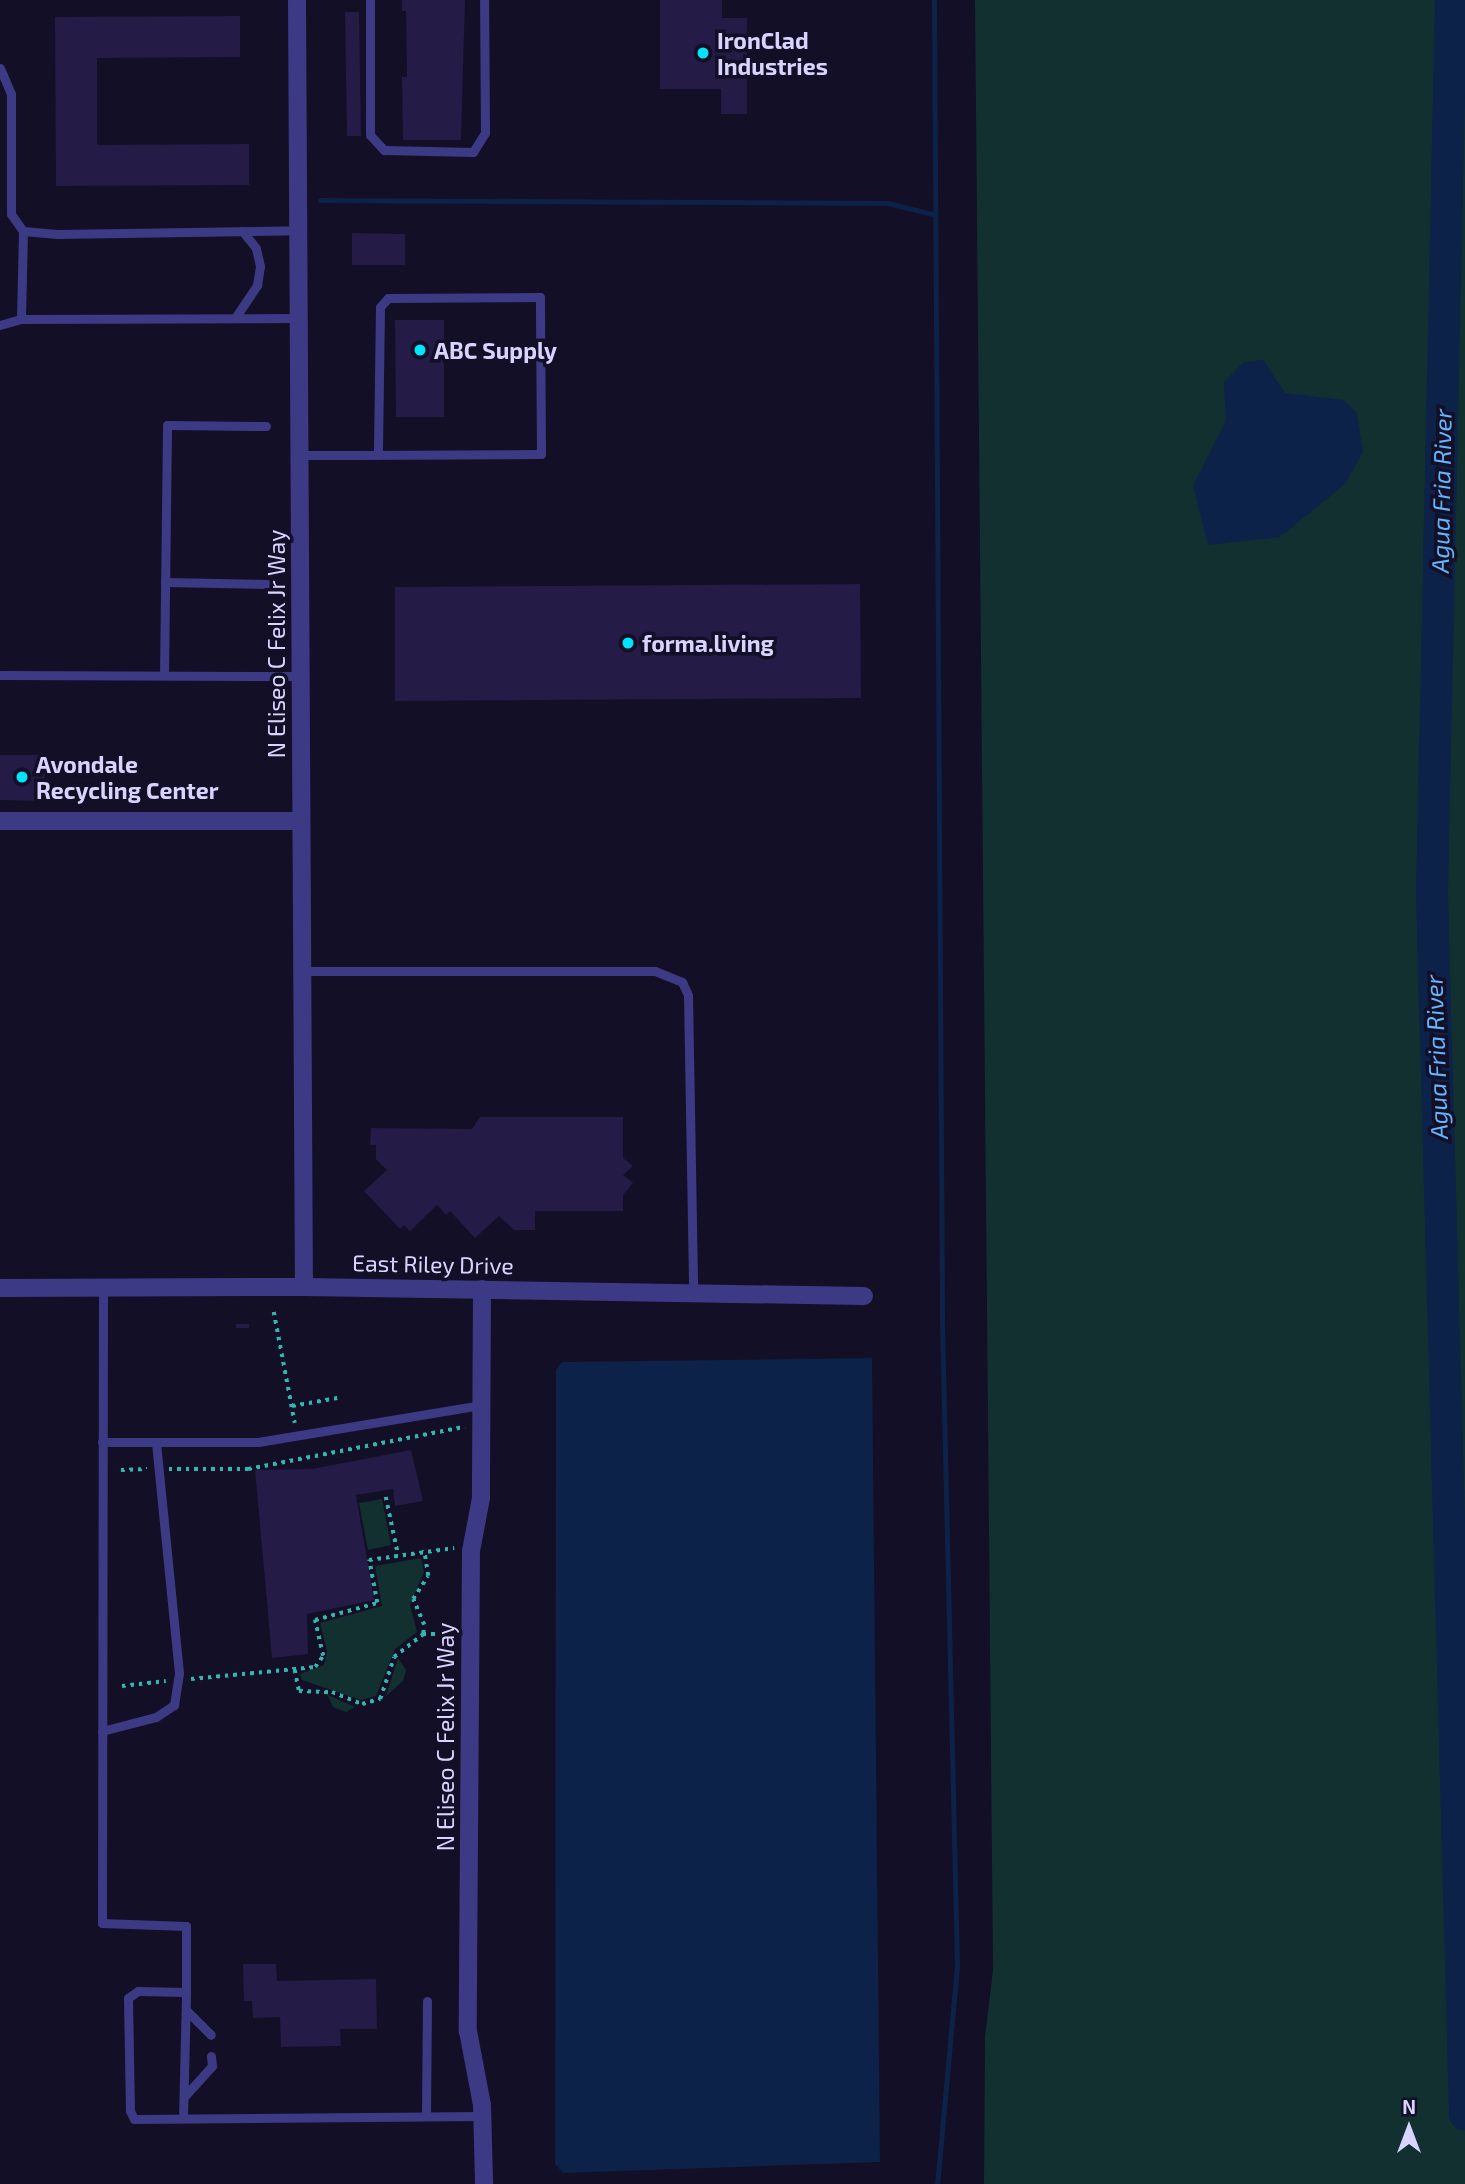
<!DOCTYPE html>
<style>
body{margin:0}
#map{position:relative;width:1465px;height:2184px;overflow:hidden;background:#130f26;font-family:"Exo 2",sans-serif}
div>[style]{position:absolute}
.green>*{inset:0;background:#12302f}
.water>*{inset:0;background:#0c2248}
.stream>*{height:5px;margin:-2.5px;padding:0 2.5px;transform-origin:2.5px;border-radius:2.5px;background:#0c2248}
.river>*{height:32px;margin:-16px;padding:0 16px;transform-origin:16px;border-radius:16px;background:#0c2248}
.building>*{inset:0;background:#241b47}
.path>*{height:3.5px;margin-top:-1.75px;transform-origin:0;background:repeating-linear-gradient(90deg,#2fb8b0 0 3.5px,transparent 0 8.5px)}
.lane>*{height:9px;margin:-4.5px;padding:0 4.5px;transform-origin:4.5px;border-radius:4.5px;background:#3d3a85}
.street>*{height:18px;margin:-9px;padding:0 9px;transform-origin:9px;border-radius:9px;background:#3d3a85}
.dots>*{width:19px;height:19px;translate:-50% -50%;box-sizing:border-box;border:4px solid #130f26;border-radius:50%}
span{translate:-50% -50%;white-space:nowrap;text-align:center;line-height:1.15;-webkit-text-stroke:7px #130f26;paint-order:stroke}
.poi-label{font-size:23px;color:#d9d4ff;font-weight:700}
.left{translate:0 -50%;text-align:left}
.street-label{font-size:23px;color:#d9d4ff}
.water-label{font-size:24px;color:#62b6ff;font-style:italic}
.north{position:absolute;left:1374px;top:2093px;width:70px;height:70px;-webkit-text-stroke:5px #130f26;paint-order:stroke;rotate:0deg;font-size:19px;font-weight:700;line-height:28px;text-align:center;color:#d9d4ff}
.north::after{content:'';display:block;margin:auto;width:24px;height:32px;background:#d9d4ff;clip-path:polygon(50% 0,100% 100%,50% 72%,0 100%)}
</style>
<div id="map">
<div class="green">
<div style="clip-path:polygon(975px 0,1465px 0,1465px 2184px,984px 2184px,985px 2037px,993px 1970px)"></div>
<div style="clip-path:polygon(382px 1499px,391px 1545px,368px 1550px,359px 1503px)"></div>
<div style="clip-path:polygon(421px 1558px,424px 1572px,410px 1605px,417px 1632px,395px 1649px,376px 1696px,361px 1700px,302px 1680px,300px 1674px,324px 1665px,327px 1651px,320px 1623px,382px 1606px,375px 1566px)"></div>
<div style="clip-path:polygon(398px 1658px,406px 1670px,403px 1681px,386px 1696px)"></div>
<div style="clip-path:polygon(327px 1694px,337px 1699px,355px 1707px,346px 1712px,333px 1707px)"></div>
</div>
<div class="water">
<div style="clip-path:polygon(1263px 360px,1285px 393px,1344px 400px,1357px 413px,1363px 452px,1344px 485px,1280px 537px,1208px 545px,1193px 486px,1226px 421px,1224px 382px,1244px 362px)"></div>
<div style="clip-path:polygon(872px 1358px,880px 2162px,563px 2173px,555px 2164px,556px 1370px,562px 1362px)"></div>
</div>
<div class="stream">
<div style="left:934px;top:0;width:1324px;rotate:89.65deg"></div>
<div style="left:942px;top:1324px;width:642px;rotate:88.66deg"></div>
<div style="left:957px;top:1966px;width:219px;rotate:95.2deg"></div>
<div style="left:320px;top:200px;width:568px;rotate:0.3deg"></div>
<div style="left:888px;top:203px;width:49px;rotate:14deg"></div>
</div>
<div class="river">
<div style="left:1451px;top:0;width:895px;rotate:91.22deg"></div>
<div style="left:1432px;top:895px;width:1220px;rotate:88.45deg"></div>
</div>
<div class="building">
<div style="clip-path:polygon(402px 0,465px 0,461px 140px,403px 140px,402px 77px,407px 77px,406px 11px,402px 11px)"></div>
<div style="clip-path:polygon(660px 0,722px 0,722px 18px,747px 18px,747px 114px,721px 114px,721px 89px,660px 89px)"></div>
<div style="clip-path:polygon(345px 12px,359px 12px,361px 136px,347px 136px)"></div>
<div style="clip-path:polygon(240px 16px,240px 57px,97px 58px,97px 145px,249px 144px,249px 185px,56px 186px,55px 17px)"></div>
<div style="clip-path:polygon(352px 233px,405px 234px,405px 265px,352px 265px)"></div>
<div style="clip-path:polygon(395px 320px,444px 320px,444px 417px,396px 417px)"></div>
<div style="clip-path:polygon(860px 584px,861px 698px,395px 701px,395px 587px)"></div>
<div style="clip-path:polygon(0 755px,45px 755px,44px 801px,0 800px)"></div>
<div style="clip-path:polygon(480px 1117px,623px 1117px,623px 1158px,633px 1166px,623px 1175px,633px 1183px,623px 1195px,623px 1211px,535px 1211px,535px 1230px,514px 1230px,499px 1216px,475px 1238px,450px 1211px,446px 1215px,437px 1205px,410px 1231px,404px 1225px,400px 1229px,364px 1191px,387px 1170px,376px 1159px,376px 1145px,370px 1145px,371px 1128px,472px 1129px)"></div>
<div style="clip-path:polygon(236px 1324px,249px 1324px,249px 1328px,236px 1328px)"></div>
<div style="clip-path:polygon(411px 1450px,423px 1501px,395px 1506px,393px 1489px,356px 1495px,374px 1600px,307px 1614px,308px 1654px,272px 1658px,255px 1470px,312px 1469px)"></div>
<div style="clip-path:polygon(243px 1964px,276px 1964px,277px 1981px,376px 1979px,377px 2029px,340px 2029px,341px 2046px,281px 2047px,280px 2017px,253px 2018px,252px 2001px,244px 2001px)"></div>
</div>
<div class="path">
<div style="left:274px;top:1312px;width:113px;rotate:79.3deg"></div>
<div style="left:292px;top:1406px;width:46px;rotate:-10.1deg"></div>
<div style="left:169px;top:1469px;width:79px"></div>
<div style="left:248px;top:1469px;width:221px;rotate:-11deg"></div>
<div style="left:121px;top:1470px;width:26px;rotate:-2deg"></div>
<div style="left:386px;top:1497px;width:58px;rotate:78.1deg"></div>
<div style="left:423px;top:1634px;width:31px"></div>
<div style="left:295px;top:1670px;width:21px;rotate:79deg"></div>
<div style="left:299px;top:1691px;width:33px;rotate:2deg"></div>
<div style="left:332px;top:1692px;width:32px;rotate:22deg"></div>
<div style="left:362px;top:1704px;width:19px;rotate:-16deg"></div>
<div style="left:380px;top:1699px;width:44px;rotate:-71.6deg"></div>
<div style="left:394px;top:1657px;width:37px;rotate:-38deg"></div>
<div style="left:423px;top:1634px;width:9px;rotate:-84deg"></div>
<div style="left:424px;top:1625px;width:28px;rotate:-113deg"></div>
<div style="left:413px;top:1599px;width:27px;rotate:-57deg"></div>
<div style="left:428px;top:1576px;width:26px;rotate:-99deg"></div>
<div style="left:191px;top:1679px;width:125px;rotate:-5.5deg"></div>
<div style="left:315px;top:1667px;width:14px;rotate:-54deg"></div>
<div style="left:323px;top:1656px;width:37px;rotate:-103deg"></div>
<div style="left:315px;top:1620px;width:64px;rotate:-15.3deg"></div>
<div style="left:377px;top:1603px;width:44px;rotate:-100.5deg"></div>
<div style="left:369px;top:1560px;width:86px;rotate:-8deg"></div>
<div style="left:122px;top:1686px;width:44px;rotate:-6.5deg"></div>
</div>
<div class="lane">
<div style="left:370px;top:0;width:135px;rotate:90deg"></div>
<div style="left:370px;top:135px;width:21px;rotate:47deg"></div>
<div style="left:384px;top:150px;width:89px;rotate:1.3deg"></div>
<div style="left:473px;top:152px;width:22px;rotate:-58deg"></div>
<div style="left:485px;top:133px;width:133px;rotate:-90.4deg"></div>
<div style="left:0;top:68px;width:28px;rotate:67deg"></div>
<div style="left:11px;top:94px;width:120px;rotate:90deg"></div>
<div style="left:11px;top:214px;width:21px;rotate:55deg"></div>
<div style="left:23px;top:231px;width:88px;rotate:91.3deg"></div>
<div style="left:23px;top:231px;width:34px;rotate:5deg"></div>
<div style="left:57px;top:234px;width:242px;rotate:-0.9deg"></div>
<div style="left:235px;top:318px;width:40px;rotate:-56deg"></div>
<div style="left:257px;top:285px;width:19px;rotate:-81deg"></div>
<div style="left:260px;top:266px;width:18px;rotate:-103deg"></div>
<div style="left:256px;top:248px;width:22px;rotate:-129deg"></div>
<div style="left:0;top:325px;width:22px;rotate:-16deg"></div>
<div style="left:21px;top:319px;width:278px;rotate:-0.2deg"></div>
<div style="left:299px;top:455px;width:58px"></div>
<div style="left:357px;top:455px;width:184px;rotate:-0.3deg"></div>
<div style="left:541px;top:454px;width:157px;rotate:-90.4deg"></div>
<div style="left:540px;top:297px;width:152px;rotate:179.6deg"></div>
<div style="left:388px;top:298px;width:12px;rotate:132deg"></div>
<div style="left:380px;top:307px;width:148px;rotate:90.8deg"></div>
<div style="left:165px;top:582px;width:102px;rotate:1.1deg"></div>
<div style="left:0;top:675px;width:301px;rotate:0.2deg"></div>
<div style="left:164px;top:675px;width:250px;rotate:-89.3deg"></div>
<div style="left:167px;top:425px;width:99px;rotate:0.6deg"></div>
<div style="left:302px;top:971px;width:353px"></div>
<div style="left:655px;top:971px;width:29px;rotate:22deg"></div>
<div style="left:682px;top:982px;width:14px;rotate:65deg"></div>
<div style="left:688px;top:995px;width:296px;rotate:89deg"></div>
<div style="left:103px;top:1288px;width:635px;rotate:90.09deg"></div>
<div style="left:102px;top:1923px;width:84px;rotate:2deg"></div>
<div style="left:186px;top:1926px;width:66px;rotate:90deg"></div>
<div style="left:186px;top:1992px;width:48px;rotate:-178.8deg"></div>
<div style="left:138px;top:1991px;width:12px;rotate:145deg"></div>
<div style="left:128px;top:1998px;width:113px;rotate:89deg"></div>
<div style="left:130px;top:2111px;width:9px;rotate:63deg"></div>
<div style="left:134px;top:2119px;width:349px;rotate:-0.5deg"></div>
<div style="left:102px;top:1442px;width:156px"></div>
<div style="left:258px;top:1442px;width:227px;rotate:-9.4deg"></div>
<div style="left:102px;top:1731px;width:56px;rotate:-14.5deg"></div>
<div style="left:156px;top:1717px;width:22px;rotate:-34deg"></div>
<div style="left:174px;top:1705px;width:32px;rotate:-81deg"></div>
<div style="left:179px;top:1673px;width:232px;rotate:-95.7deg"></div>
<div style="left:186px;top:2010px;width:35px;rotate:45deg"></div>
<div style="left:184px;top:2097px;width:42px;rotate:-47.9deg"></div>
<div style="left:212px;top:2066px;width:10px;rotate:-96deg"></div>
<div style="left:426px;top:2115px;width:114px;rotate:-89.5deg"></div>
<div style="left:183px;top:2118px;width:126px;rotate:-88.6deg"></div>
</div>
<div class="street">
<div style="left:297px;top:0;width:1287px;rotate:89.69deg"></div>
<div style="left:0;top:821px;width:301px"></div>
<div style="left:0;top:1288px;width:304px;rotate:-0.2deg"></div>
<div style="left:304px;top:1287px;width:560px;rotate:0.92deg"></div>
<div style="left:482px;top:1289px;width:209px;rotate:90.3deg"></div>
<div style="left:481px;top:1498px;width:54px;rotate:100.7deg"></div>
<div style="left:471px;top:1551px;width:480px;rotate:90.4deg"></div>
<div style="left:468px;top:2031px;width:75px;rotate:79.3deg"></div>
<div style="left:482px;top:2105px;width:79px;rotate:88.5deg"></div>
</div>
<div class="dots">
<div style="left:703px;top:53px;background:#00e5ff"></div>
<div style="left:420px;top:350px;background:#00e5ff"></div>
<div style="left:628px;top:643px;background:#00e5ff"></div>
<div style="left:22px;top:777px;background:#00e5ff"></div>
</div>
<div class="poi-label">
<span class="left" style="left:717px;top:53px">IronClad<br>Industries</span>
<span class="left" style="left:434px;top:350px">ABC Supply</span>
<span class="left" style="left:642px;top:643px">forma.living</span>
<span class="left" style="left:36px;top:777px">Avondale<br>Recycling Center</span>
</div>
<div class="street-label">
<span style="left:276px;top:644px;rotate:-90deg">N Eliseo C Felix Jr Way</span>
<span style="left:433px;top:1264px;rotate:1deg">East Riley Drive</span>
<span style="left:445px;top:1737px;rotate:-90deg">N Eliseo C Felix Jr Way</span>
</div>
<div class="water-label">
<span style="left:1441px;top:491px;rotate:-89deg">Agua Fria River</span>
<span style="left:1436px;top:1057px;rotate:-92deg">Agua Fria River</span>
</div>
<div class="north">N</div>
</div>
